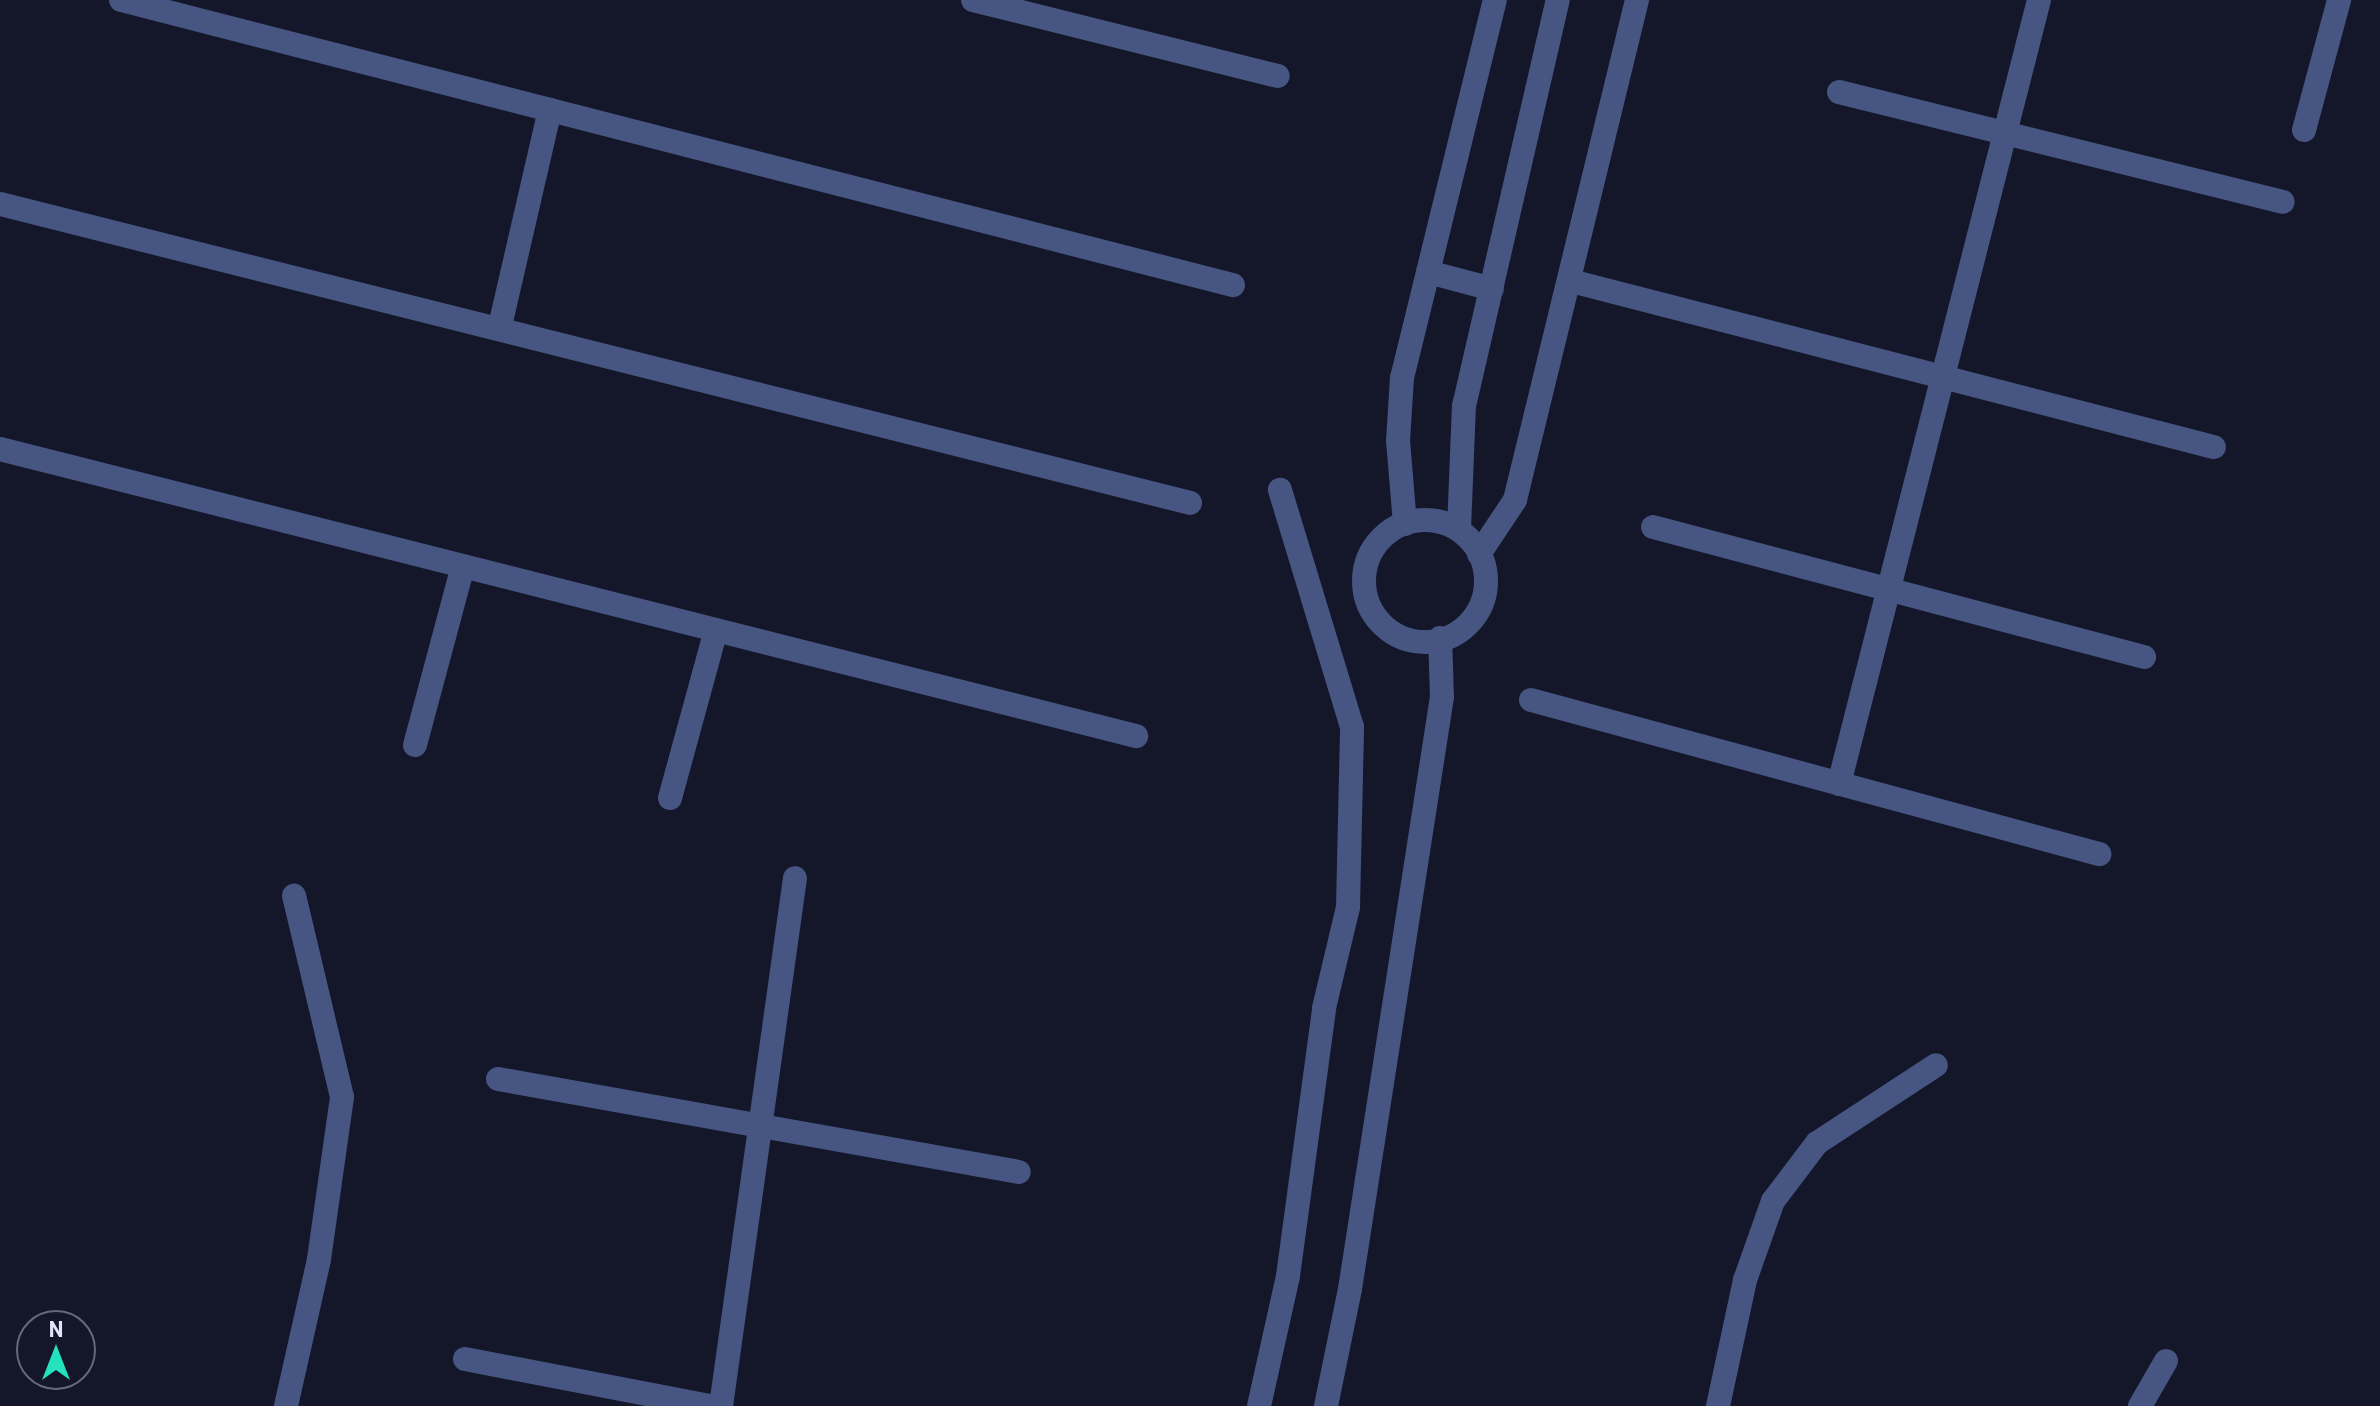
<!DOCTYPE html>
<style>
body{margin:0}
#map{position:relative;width:2380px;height:1406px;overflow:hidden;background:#141729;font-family:Barlow,sans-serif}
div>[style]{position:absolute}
.minor>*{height:24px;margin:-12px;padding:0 12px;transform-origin:12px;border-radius:12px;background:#465581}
.minor>.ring{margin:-12px;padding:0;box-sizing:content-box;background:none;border:24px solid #465581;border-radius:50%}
span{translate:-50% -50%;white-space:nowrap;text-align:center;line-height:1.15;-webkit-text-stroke:8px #141729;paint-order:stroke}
.north{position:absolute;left:16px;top:1310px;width:80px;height:80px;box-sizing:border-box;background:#141729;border:2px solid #66697d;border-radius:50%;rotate:0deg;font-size:22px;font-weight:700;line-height:32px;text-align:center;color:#e0e5fb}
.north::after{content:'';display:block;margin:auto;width:28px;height:36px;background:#25e2be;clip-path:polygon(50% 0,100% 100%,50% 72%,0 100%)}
</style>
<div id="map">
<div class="minor">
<div style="left:121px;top:0;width:1148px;rotate:14.38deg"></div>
<div style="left:973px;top:0;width:314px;rotate:14deg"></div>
<div style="left:1839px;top:92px;width:457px;rotate:13.9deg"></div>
<div style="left:2304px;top:130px;width:135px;rotate:-74.9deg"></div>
<div style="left:0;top:204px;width:1227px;rotate:14.1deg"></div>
<div style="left:1428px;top:272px;width:66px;rotate:14.9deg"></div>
<div style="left:1571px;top:281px;width:664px;rotate:14.48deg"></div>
<div style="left:500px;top:326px;width:222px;rotate:-77deg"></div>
<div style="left:0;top:449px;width:1172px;rotate:14.18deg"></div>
<div class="ring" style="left:1364px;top:520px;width:98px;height:98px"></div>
<div style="left:1405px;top:524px;width:83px;rotate:-94.8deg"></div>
<div style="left:1398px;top:441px;width:63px;rotate:-86.4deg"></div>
<div style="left:1402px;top:378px;width:389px;rotate:-76.2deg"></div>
<div style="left:1653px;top:527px;width:508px;rotate:14.83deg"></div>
<div style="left:1459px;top:529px;width:123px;rotate:-87.7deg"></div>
<div style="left:1464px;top:406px;width:417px;rotate:-77deg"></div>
<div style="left:1479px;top:554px;width:65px;rotate:-56.3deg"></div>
<div style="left:1515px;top:500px;width:515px;rotate:-76.29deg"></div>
<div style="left:1531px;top:700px;width:589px;rotate:15.17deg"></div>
<div style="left:415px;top:745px;width:185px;rotate:-75deg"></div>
<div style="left:1839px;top:784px;width:809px;rotate:-75.69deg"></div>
<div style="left:670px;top:798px;width:174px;rotate:-74.7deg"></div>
<div style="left:498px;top:1079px;width:529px;rotate:10.12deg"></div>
<div style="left:465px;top:1359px;width:248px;rotate:10.9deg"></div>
<div style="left:286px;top:1406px;width:151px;rotate:-77.3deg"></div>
<div style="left:319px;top:1259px;width:164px;rotate:-81.9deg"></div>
<div style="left:342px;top:1097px;width:207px;rotate:-103.4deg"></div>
<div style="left:721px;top:1406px;width:533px;rotate:-82.02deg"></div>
<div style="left:1259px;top:1406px;width:133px;rotate:-77.4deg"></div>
<div style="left:1288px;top:1276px;width:270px;rotate:-82.3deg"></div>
<div style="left:1324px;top:1008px;width:104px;rotate:-76.6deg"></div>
<div style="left:1348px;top:907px;width:180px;rotate:-88.7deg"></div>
<div style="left:1352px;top:727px;width:248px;rotate:-106.9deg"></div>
<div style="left:1326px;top:1406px;width:119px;rotate:-78.4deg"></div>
<div style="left:1350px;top:1289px;width:599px;rotate:-81.17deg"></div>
<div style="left:1442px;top:697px;width:59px;rotate:-91.9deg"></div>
<div style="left:1718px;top:1406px;width:129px;rotate:-77.9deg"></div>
<div style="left:1745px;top:1280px;width:84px;rotate:-70.5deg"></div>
<div style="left:1773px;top:1201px;width:73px;rotate:-52.8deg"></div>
<div style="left:1817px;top:1143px;width:142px;rotate:-33.2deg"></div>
<div style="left:2140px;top:1406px;width:52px;rotate:-60deg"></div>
</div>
<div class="north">N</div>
</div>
